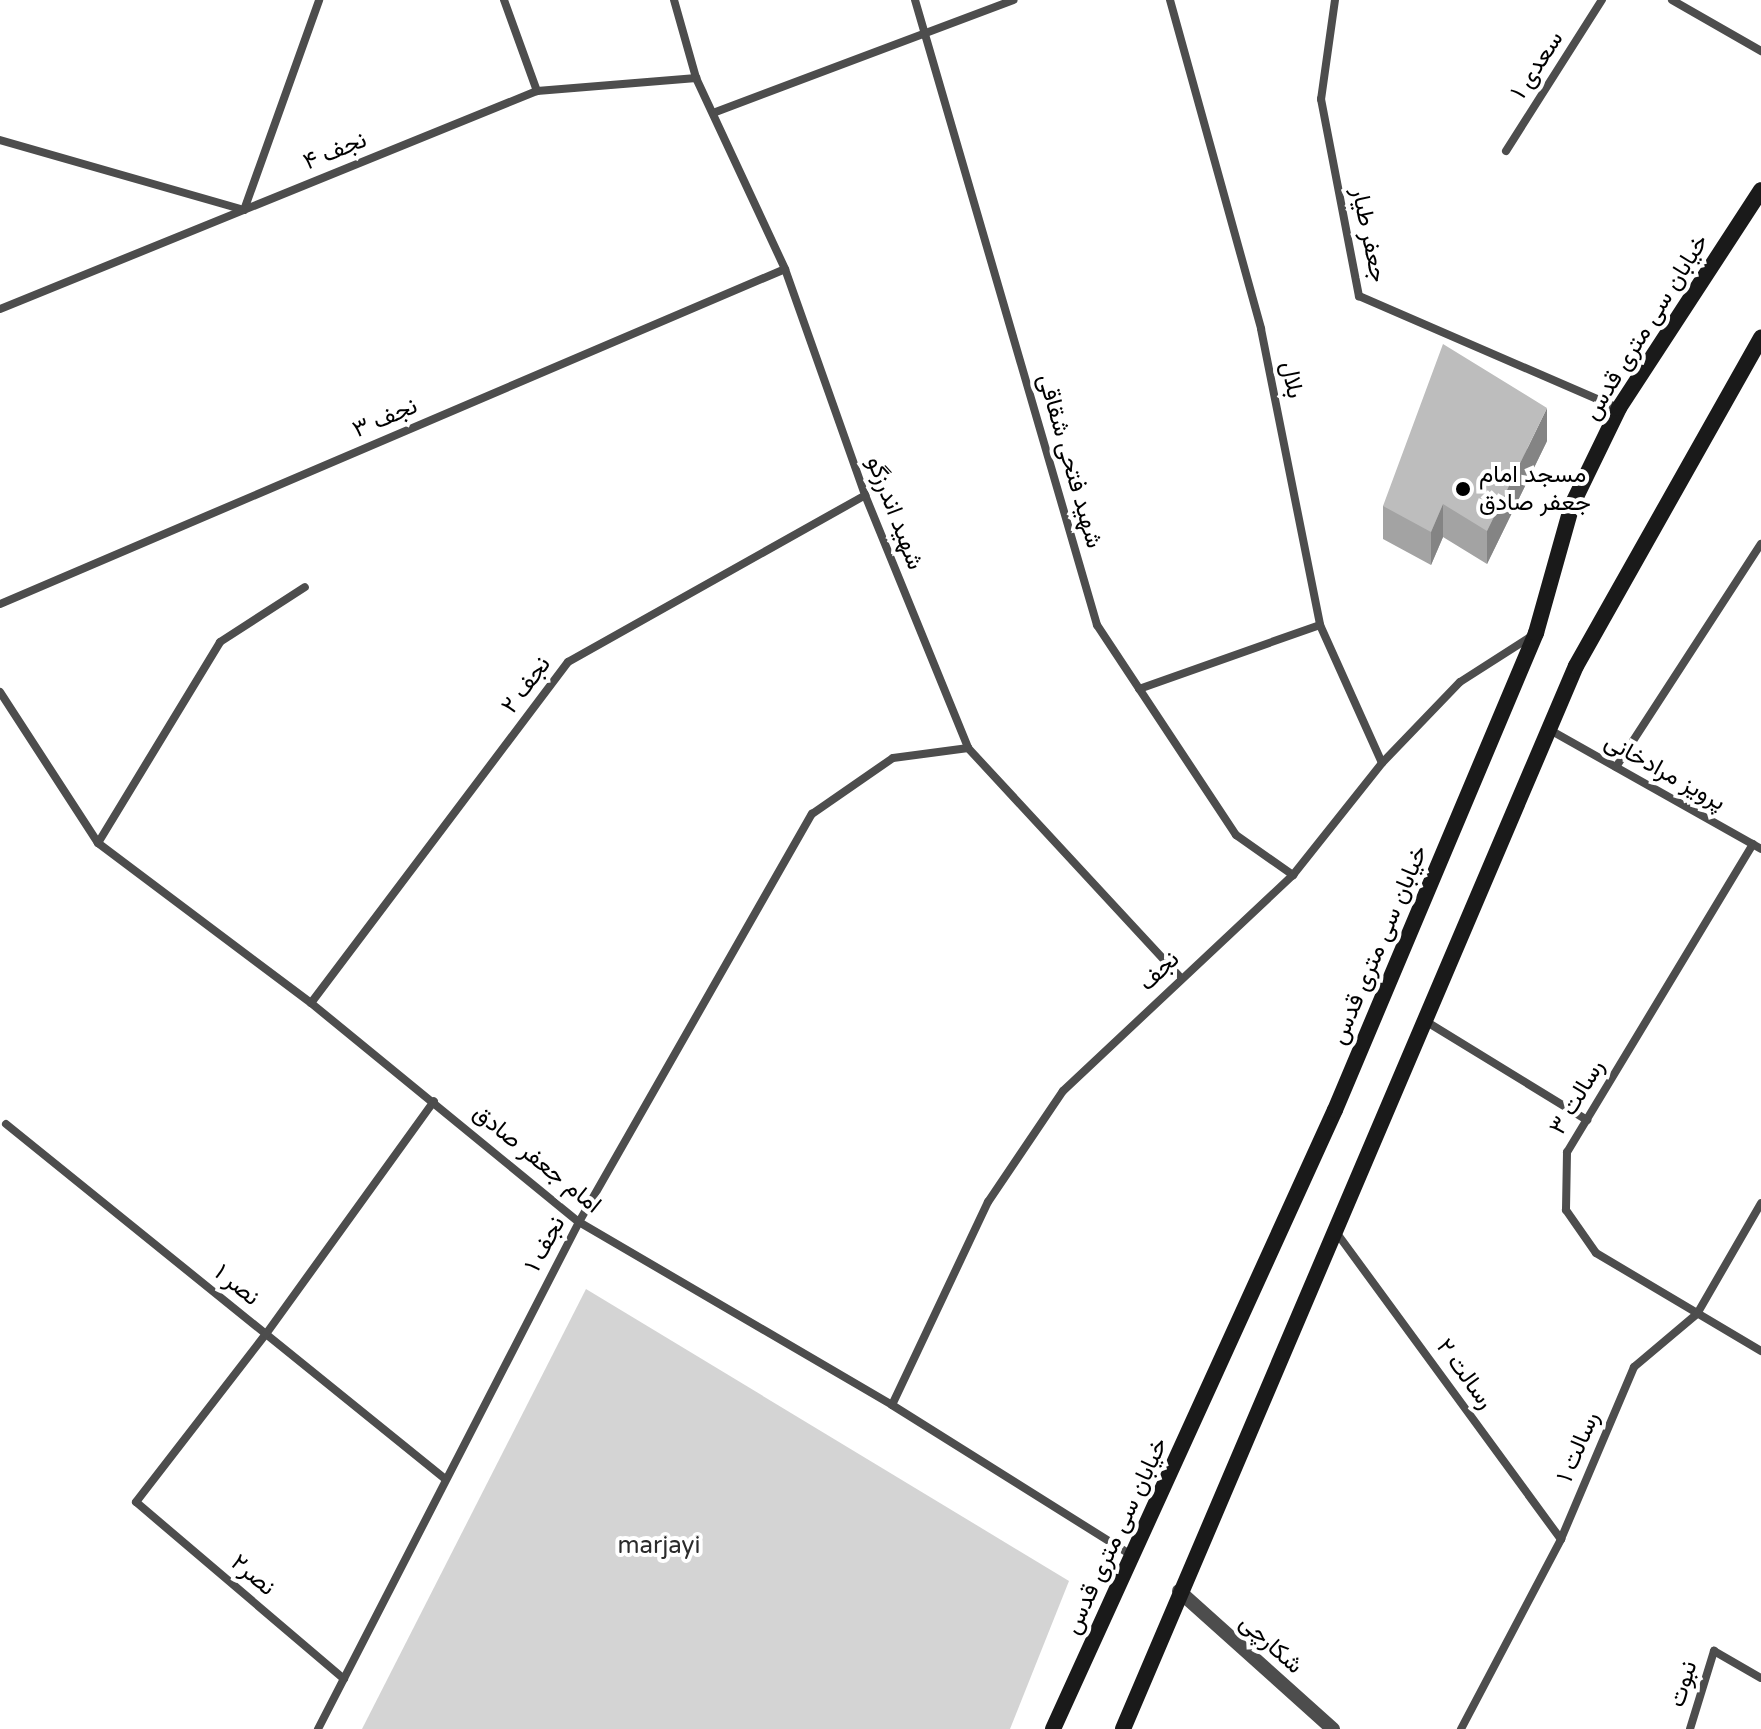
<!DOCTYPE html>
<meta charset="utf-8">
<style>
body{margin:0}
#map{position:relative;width:1761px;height:1729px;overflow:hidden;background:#fff;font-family:"Varela Round",Vazirmatn,sans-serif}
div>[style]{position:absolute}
.green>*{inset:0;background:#d4d4d4}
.minor>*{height:8px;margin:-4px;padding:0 4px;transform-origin:4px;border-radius:4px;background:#4d4d4d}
.tertiary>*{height:14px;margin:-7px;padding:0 7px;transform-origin:7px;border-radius:7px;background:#4d4d4d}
.secondary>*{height:16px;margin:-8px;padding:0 8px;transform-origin:8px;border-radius:8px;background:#1a1a1a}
.wall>*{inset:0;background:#a3a3a3}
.shaded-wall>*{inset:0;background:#848484}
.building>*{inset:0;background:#bdbdbd}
.dots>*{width:22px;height:22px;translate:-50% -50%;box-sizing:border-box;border:4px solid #fff;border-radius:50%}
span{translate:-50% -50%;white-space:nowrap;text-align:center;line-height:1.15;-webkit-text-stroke:8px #fff;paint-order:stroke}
.street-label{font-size:24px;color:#000}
.poi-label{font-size:24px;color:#000}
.left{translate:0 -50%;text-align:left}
.park-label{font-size:24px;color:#2b2b2b}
</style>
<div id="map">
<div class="green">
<div style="clip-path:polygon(586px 1289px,1069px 1581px,1010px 1729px,362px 1729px)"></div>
</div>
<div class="minor">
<div style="left:504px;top:0;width:97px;rotate:70.1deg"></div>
<div style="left:674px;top:0;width:81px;rotate:74.2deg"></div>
<div style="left:696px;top:78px;width:211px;rotate:65deg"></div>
<div style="left:785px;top:269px;width:240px;rotate:70.5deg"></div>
<div style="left:865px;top:495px;width:273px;rotate:67.8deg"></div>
<div style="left:968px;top:748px;width:313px;rotate:47.2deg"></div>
<div style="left:915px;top:0;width:651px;rotate:73.76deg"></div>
<div style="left:1097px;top:625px;width:252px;rotate:56.5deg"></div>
<div style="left:1236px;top:835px;width:70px;rotate:35.1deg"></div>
<div style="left:1170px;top:0;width:341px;rotate:74.5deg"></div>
<div style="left:1261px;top:329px;width:302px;rotate:78.7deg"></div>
<div style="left:1320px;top:625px;width:151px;rotate:65.8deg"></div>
<div style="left:1335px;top:0;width:100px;rotate:98deg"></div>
<div style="left:1321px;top:99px;width:201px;rotate:79.1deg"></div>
<div style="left:1359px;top:296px;width:282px;rotate:23.4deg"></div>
<div style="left:1672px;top:0;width:103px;rotate:29.8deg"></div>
<div style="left:713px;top:113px;width:321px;rotate:-20.6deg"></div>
<div style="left:0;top:140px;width:254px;rotate:16deg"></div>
<div style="left:244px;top:210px;width:223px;rotate:-70.3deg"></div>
<div style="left:1506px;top:151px;width:179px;rotate:-57.6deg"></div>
<div style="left:0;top:309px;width:580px;rotate:-22.1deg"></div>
<div style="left:537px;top:91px;width:160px;rotate:-4.7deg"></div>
<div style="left:0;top:604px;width:853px;rotate:-23.11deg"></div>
<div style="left:1139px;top:689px;width:192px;rotate:-19.5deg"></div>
<div style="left:0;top:692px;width:180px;rotate:57deg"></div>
<div style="left:98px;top:843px;width:266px;rotate:36.9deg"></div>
<div style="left:311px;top:1003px;width:346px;rotate:39.3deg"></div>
<div style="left:579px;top:1222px;width:363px;rotate:30.3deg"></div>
<div style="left:892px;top:1405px;width:284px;rotate:32.1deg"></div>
<div style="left:1550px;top:730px;width:242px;rotate:29.4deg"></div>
<div style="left:1616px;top:767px;width:266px;rotate:-57deg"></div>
<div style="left:98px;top:843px;width:235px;rotate:-58.7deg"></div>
<div style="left:220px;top:642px;width:101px;rotate:-32.9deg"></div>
<div style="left:1753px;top:844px;width:360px;rotate:121.1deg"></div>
<div style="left:1567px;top:1152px;width:58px;rotate:91deg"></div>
<div style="left:1566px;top:1210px;width:52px;rotate:55.1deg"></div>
<div style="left:1596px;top:1253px;width:192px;rotate:30.7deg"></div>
<div style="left:311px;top:1003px;width:427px;rotate:-53deg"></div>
<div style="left:568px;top:662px;width:341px;rotate:-29.3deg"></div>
<div style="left:1427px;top:1022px;width:188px;rotate:31.5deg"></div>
<div style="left:6px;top:1124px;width:563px;rotate:38.95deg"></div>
<div style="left:1336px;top:1232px;width:381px;rotate:53.8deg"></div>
<div style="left:892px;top:1405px;width:225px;rotate:-64.7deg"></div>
<div style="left:988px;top:1202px;width:134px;rotate:-56deg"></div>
<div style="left:1063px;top:1091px;width:316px;rotate:-43.2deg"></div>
<div style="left:1293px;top:875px;width:143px;rotate:-51.5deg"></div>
<div style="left:1382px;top:763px;width:112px;rotate:-46.1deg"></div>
<div style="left:1460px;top:682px;width:85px;rotate:-32.6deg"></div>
<div style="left:344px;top:1679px;width:273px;rotate:-139.6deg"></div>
<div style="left:136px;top:1502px;width:212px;rotate:-52.3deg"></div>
<div style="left:266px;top:1334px;width:287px;rotate:-54.2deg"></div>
<div style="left:318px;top:1729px;width:570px;rotate:-62.76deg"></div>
<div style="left:579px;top:1222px;width:470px;rotate:-60.3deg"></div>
<div style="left:812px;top:814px;width:98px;rotate:-34.7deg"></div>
<div style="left:893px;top:758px;width:76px;rotate:-7.6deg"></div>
<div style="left:1461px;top:1729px;width:215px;rotate:-62.2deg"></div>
<div style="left:1561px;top:1539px;width:187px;rotate:-67deg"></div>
<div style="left:1634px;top:1367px;width:82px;rotate:-40.1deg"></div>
<div style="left:1697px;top:1314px;width:128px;rotate:-60deg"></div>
<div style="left:1690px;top:1729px;width:82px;rotate:-72.9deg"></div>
<div style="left:1714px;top:1651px;width:54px;rotate:29.9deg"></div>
</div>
<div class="tertiary">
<div style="left:1179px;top:1591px;width:207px;rotate:41.9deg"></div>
</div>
<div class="secondary">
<div style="left:1053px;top:1729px;width:680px;rotate:-65.51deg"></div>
<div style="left:1335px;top:1110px;width:518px;rotate:-67.15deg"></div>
<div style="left:1536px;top:633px;width:133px;rotate:-74.3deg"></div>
<div style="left:1572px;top:505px;width:108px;rotate:-64.1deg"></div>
<div style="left:1619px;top:408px;width:260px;rotate:-56.9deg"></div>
<div style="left:1123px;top:1729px;width:1155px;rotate:-66.92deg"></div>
<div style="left:1576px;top:666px;width:377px;rotate:-60.6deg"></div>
</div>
<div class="wall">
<div style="clip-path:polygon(1547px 441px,1487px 564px,1443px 537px,1431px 565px,1383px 539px,1383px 506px)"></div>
</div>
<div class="shaded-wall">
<div style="clip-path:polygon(1547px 408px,1547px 441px,1487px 564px,1487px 531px)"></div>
<div style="clip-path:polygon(1443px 504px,1443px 537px,1431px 565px,1431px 532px)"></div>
</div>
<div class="building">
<div style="clip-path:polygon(1443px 344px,1547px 408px,1487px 531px,1443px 504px,1431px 532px,1383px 506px)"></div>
</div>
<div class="dots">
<div style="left:1463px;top:489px;background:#000"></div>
</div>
<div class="street-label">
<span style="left:1537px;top:65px;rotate:-57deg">سعدی ۱</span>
<span style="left:335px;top:151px;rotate:-22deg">نجف ۴</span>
<span style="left:1369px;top:235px;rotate:78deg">جعفر طیار</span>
<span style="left:1646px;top:327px;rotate:-58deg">خیابان سی متری قدس</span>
<span style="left:1292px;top:380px;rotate:79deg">بلال</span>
<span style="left:385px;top:418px;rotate:-23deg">نجف ۳</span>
<span style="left:1070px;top:461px;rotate:74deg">شهید فتحی شقاقی</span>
<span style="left:895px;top:513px;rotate:69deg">شهید اندرزگو</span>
<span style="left:526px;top:685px;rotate:-53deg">نجف ۲</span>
<span style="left:1665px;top:772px;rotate:29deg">پرویز مرادخانی</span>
<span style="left:1379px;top:945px;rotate:-67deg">خیابان سی متری قدس</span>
<span style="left:1159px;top:971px;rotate:-44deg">نجف</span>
<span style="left:1577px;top:1097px;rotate:-59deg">رسالت ۳</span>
<span style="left:537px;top:1159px;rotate:39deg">امام جعفر صادق</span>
<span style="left:545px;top:1244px;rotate:-62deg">نجف ۱</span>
<span style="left:237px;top:1285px;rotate:39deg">نصر ۱</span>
<span style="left:1465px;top:1374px;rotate:54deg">رسالت ۲</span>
<span style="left:1578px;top:1447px;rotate:-67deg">رسالت ۱</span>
<span style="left:1116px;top:1536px;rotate:-65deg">خیابان سی متری قدس</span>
<span style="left:253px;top:1575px;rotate:40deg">نصر۲</span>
<span style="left:1271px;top:1644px;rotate:42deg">شکارچی</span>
<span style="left:1683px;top:1684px;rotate:-73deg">نبوت</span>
</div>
<div class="poi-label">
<span class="left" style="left:1479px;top:489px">مسجد امام<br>جعفر صادق</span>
</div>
<div class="park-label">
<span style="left:659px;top:1546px">marjayi</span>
</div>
</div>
